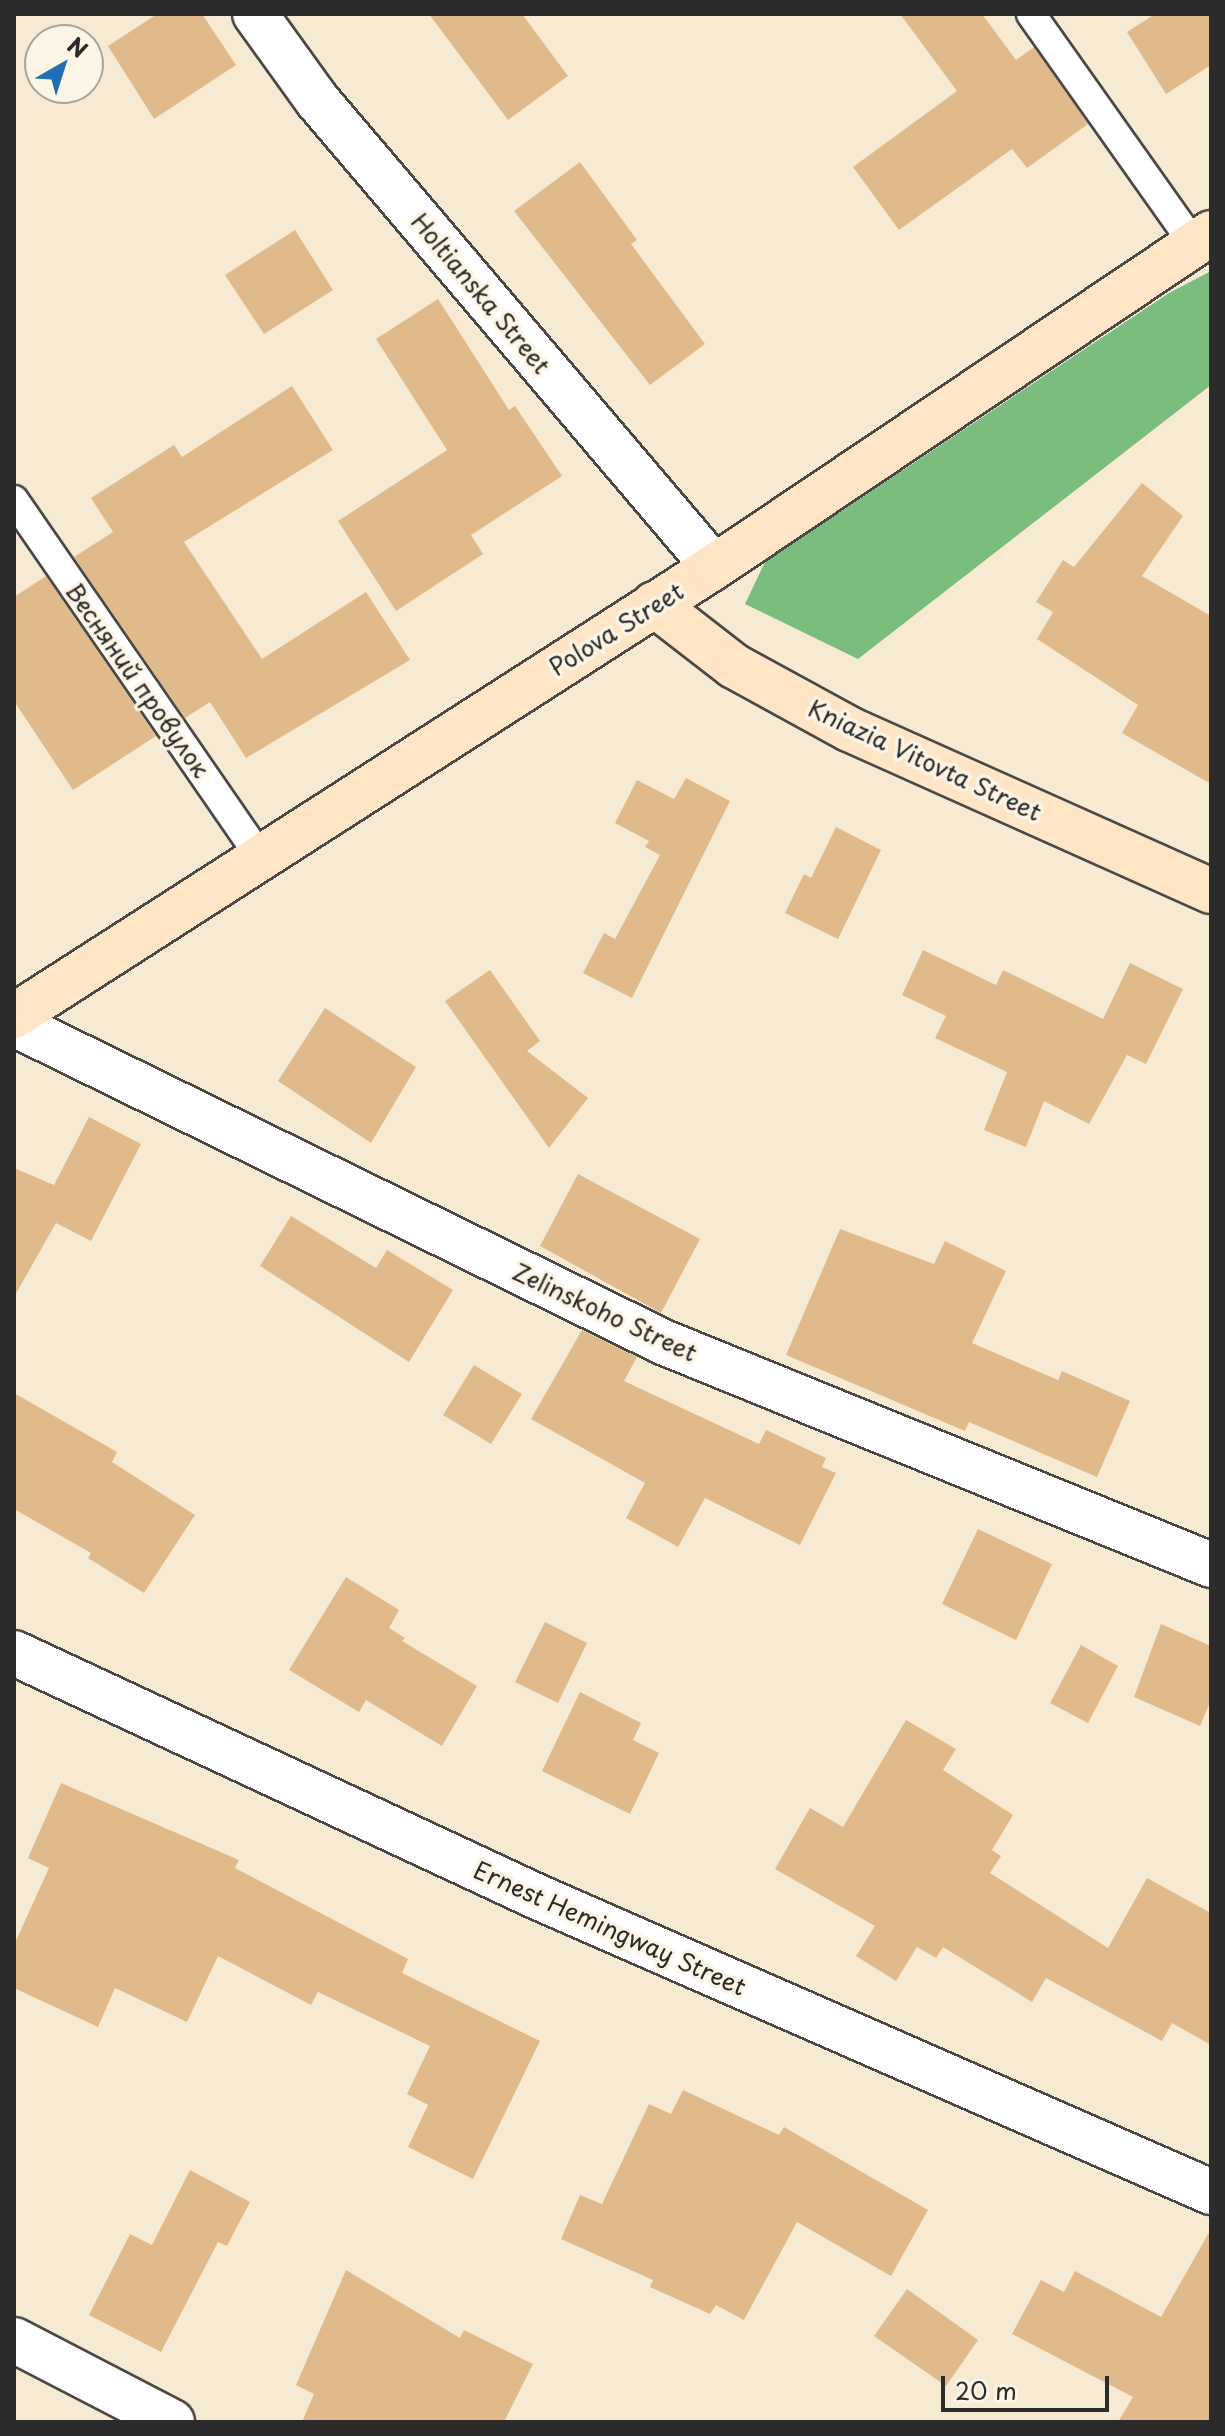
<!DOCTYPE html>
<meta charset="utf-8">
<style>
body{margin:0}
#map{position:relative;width:1225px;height:2436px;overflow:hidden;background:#f7ead3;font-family:"Playpen Sans",sans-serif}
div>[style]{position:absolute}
.forest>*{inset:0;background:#7bbd7e}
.building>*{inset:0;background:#e0ba8a}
.roads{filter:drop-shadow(2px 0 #4a4844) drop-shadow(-2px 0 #4a4844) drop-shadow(0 2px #4a4844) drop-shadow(0 -2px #4a4844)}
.lane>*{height:28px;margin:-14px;padding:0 14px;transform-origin:14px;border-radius:14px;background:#fff}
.street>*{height:44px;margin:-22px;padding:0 22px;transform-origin:22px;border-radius:22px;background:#fff}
.secondary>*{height:44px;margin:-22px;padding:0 22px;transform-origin:22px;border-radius:22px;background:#fde5c5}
span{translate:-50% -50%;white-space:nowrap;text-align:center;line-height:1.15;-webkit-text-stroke:7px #fcf5e5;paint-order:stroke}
.street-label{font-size:24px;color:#2b2b2b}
.frame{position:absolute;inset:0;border:16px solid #2b2b2b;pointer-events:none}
.north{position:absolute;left:24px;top:24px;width:80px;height:80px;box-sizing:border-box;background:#fcf5e5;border:2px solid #a8a49b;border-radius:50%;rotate:39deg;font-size:22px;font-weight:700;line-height:32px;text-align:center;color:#2b2b2b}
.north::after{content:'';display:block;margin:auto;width:28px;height:36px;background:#1f6fb2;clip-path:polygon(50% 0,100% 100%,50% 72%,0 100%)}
.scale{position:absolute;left:941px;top:2376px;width:168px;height:36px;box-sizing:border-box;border:4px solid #2b2b2b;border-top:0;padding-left:10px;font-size:24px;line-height:28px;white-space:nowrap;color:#2b2b2b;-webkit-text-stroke:6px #fcf5e5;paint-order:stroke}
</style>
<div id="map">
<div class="forest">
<div style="clip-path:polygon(1211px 271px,1211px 385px,858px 659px,745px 604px,765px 562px,1169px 293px)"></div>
</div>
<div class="building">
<div style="clip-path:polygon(157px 14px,202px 14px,236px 65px,154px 119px,108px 46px)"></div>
<div style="clip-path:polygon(429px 14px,522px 14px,568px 76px,508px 120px)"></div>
<div style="clip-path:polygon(900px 14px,982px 14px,1016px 60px,1034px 47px,1088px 124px,1027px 168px,1012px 149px,899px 230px,853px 167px,957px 91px)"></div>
<div style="clip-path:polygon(1155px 14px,1211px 14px,1211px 65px,1166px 94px,1127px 32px)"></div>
<div style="clip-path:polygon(580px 162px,637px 240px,631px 244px,705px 344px,650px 385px,514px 211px)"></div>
<div style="clip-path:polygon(295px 230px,333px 290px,264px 334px,225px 275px)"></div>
<div style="clip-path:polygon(438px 299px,509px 410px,515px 406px,562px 476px,471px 535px,483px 554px,396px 611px,338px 521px,447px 450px,376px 339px)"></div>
<div style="clip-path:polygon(292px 386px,333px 450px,184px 542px,262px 659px,366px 592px,410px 660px,246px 758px,210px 702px,185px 718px,74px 557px,113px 532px,91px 498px,174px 445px,182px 457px)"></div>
<div style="clip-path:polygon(1142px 483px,1183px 516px,1142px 576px,1211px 616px,1211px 784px,1122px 733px,1138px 705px,1037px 639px,1053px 612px,1036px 602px,1063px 560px,1074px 567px)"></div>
<div style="clip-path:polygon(46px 576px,156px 736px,73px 790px,14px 701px,14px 597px)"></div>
<div style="clip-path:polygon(686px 778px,730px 801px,632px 998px,583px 973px,604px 933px,615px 939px,660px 855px,645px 847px,649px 841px,615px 823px,637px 780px,674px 799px)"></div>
<div style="clip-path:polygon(836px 827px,881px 850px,838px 939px,785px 913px,804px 874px,811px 878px)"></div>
<div style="clip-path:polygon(923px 950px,996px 985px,1003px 970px,1103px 1019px,1130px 963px,1183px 989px,1146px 1064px,1127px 1055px,1089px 1124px,1044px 1101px,1026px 1147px,984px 1130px,1007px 1072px,935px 1038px,946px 1016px,902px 995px)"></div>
<div style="clip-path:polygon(490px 970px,540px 1041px,527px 1051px,588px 1098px,549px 1148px,445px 1001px)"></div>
<div style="clip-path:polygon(325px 1008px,416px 1067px,371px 1143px,278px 1081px)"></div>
<div style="clip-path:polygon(89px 1117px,141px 1144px,91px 1241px,56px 1223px,14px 1297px,14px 1168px,54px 1185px)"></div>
<div style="clip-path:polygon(578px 1174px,700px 1239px,661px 1313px,540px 1246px)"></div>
<div style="clip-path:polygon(291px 1216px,376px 1268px,387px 1250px,453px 1290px,409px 1362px,260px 1266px)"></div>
<div style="clip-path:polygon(840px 1229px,934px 1264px,945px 1241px,1006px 1271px,972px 1343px,1058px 1380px,1062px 1371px,1130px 1401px,1097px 1477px,969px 1422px,965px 1431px,786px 1355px)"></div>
<div style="clip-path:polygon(582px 1330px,637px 1357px,624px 1381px,759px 1444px,766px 1430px,826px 1458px,822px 1467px,836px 1473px,800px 1545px,705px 1498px,678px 1547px,626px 1518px,645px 1483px,531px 1419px)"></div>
<div style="clip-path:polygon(474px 1365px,522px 1394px,491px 1444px,443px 1415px)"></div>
<div style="clip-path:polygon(14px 1393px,117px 1452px,112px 1462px,195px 1515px,144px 1593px,88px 1558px,91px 1553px,14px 1509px)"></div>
<div style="clip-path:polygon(978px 1529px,1052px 1564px,1016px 1640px,942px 1604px)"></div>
<div style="clip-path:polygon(346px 1577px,399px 1610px,389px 1628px,405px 1638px,402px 1641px,477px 1686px,442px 1746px,366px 1700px,359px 1712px,289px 1670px)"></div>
<div style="clip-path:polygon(545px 1622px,587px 1643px,558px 1703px,515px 1682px)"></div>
<div style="clip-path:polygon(1161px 1624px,1211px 1646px,1211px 1700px,1200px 1726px,1134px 1697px)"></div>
<div style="clip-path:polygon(1081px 1645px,1118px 1666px,1088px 1723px,1050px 1703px)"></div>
<div style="clip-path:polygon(580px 1692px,641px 1723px,633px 1740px,659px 1753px,630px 1814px,542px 1771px)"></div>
<div style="clip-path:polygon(906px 1720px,956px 1749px,943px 1770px,1013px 1815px,992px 1850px,1001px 1856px,990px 1873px,1108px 1948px,1147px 1878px,1211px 1913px,1211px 2045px,1172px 2023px,1162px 2041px,1046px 1978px,1032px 2002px,943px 1947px,936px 1958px,917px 1947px,896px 1981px,856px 1956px,875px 1926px,775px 1869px,810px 1808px,843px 1827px)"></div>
<div style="clip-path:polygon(61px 1783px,239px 1860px,235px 1868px,408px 1959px,402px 1973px,540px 2041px,473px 2179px,408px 2147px,428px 2105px,407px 2094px,430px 2046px,318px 1992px,311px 2005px,218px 1956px,187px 2022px,115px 1988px,98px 2027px,14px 1988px,14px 1945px,49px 1868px,28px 1858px)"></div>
<div style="clip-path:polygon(683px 2090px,779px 2135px,784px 2127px,928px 2210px,891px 2276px,797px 2222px,744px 2320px,716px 2305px,710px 2314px,650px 2287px,653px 2280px,561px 2239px,580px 2195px,602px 2204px,649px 2104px,671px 2114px)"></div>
<div style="clip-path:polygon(190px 2170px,250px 2202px,227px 2246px,218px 2242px,161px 2352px,89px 2315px,130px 2234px,152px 2245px)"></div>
<div style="clip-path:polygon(1211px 2229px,1211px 2422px,1118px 2422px,1133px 2397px,1012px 2334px,1041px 2280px,1064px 2292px,1075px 2271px,1161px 2317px)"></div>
<div style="clip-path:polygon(346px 2270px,460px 2338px,464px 2330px,533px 2364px,504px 2422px,302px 2422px,314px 2394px,296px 2385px)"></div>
<div style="clip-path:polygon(907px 2289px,978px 2340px,946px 2386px,874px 2336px)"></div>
</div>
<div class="roads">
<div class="lane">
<div style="left:1031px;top:14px;width:282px;rotate:54.7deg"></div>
<div style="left:14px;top:500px;width:439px;rotate:55.4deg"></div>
</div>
<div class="street">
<div style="left:255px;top:14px;width:106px;rotate:54.2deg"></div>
<div style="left:317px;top:100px;width:613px;rotate:49.63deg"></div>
<div style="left:14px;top:1024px;width:723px;rotate:26.1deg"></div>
<div style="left:663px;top:1342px;width:592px;rotate:22.14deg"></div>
<div style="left:14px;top:1653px;width:580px;rotate:24.98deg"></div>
<div style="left:540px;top:1898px;width:733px;rotate:23.66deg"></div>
<div style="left:14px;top:2340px;width:178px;rotate:27.4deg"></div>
</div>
<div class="secondary">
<div style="left:654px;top:604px;width:101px;rotate:37.8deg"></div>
<div style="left:734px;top:666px;width:131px;rotate:28.7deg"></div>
<div style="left:849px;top:729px;width:397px;rotate:24.1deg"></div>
<div style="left:14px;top:1016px;width:832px;rotate:-32.68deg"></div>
<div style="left:714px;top:567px;width:599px;rotate:-33.9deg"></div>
</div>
</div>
<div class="street-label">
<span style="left:481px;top:293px;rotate:50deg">Holtianska Street</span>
<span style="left:616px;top:629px;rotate:-32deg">Polova Street</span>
<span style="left:138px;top:680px;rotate:55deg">Весняний провулок</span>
<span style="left:925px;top:760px;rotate:25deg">Kniazia Vitovta Street</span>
<span style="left:605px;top:1312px;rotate:25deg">Zelinskoho Street</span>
<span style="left:610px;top:1928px;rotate:24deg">Ernest Hemingway Street</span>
</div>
<div class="frame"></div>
<div class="north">N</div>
<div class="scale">20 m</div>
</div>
